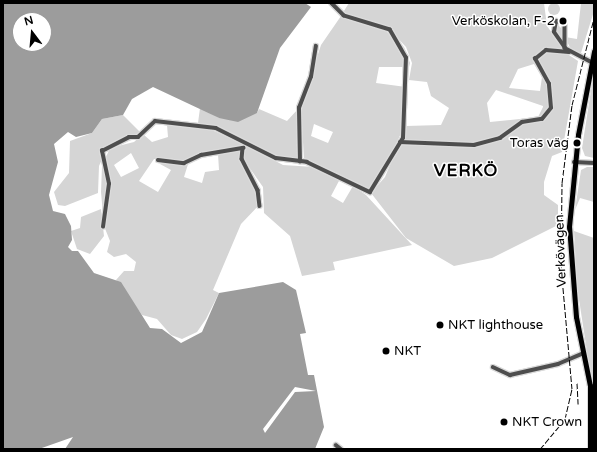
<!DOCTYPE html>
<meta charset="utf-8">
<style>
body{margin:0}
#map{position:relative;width:597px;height:452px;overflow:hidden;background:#fff;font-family:"Varela Round",sans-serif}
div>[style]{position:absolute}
.green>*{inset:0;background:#d5d5d5}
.round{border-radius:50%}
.water>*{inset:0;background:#9c9c9c}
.pier>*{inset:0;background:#fff}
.roads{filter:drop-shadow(1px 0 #dbdbdb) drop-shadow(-1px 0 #dbdbdb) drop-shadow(0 1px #dbdbdb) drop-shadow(0 -1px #dbdbdb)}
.minor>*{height:3.5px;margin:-1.75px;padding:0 1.75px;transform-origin:1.75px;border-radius:1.75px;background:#4e4e4e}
.major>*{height:4.5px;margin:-2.25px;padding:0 2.25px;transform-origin:2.25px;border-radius:2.25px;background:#000}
.rail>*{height:1px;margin-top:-0.5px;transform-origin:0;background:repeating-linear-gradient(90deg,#000 0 6px,transparent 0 8px)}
.dots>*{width:11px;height:11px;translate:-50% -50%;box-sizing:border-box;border:2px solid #fff;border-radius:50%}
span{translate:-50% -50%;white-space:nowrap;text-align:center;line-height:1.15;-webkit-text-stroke:3px #fff;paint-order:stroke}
.poi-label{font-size:13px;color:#000}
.right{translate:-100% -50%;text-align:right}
.left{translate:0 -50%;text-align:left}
.street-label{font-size:13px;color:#000}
.district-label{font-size:17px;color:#000;font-weight:700;letter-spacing:1px}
.frame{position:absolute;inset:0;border:4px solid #000;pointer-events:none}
.north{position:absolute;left:12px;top:12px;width:40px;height:40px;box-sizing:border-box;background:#fff;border:1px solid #999;border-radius:50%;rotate:344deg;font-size:11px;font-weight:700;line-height:16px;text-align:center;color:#000}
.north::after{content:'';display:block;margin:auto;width:14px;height:18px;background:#000;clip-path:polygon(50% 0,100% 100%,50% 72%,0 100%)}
</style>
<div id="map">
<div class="green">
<div class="round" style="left:548px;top:3px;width:12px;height:12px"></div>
<div style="clip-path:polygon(evenodd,349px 3px,544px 3px,547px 26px,566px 53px,578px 61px,562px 152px,552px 156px,544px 182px,544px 195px,558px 205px,558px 225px,492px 258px,454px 266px,406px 238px,371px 193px,385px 177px,406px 126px,441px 125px,449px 108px,431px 96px,427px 82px,409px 80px,412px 63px,406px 47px,391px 31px,342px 14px,349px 3px,534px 64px,542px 77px,540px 91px,509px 88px,518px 69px,534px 64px,349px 3px,496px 90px,543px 106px,543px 107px,538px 117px,490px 122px,487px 103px,496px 90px)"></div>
<div style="clip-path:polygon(581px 3px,594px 3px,594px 11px,581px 53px,572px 52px,565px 37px,577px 39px)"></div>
<div style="clip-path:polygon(evenodd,341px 16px,386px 31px,404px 47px,410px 63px,409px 67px,379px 67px,376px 83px,406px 87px,402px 131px,382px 175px,366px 192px,346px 178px,304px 160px,301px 106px,321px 45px,341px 16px,314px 124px,333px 132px,328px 143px,311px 136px,314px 124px)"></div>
<div style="clip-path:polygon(557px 24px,563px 30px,562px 41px,556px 32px)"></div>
<div style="clip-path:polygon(594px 71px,593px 144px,594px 158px,585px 156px,582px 148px)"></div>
<div style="clip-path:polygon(200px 108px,219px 118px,257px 113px,259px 109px,287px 121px,298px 109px,299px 158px,282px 161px,235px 135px,198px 123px)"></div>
<div style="clip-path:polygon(123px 115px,141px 133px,132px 140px,108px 146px,99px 166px,98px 193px,65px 206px,58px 205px,54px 192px,69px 173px,70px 141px,92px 133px,102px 119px)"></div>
<div style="clip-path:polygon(evenodd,167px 125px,202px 126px,243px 143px,242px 147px,203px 152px,184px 161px,168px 158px,154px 159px,139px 181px,158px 192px,171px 170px,160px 164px,166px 160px,178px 164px,189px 161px,184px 177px,202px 183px,205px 172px,219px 170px,218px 154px,241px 150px,241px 159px,257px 191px,259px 205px,241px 224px,213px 290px,219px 293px,206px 319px,197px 332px,182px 339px,171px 335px,157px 319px,142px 315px,116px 280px,124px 271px,134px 271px,136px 262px,126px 254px,114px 257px,107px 252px,110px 241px,104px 226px,101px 192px,102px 166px,110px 148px,134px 142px,143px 134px,152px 142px,168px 137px,167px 125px,131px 153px,139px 168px,121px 177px,114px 165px,131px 153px)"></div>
<div style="clip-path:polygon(245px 145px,283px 165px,314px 167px,340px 179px,331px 196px,343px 203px,353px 186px,366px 195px,412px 245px,333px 262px,335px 270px,302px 276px,290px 236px,264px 213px,263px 187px,244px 160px)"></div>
<div style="clip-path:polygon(587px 167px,594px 167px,594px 202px,580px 198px,575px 210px,581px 170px)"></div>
<div style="clip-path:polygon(101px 209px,104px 236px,90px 254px,77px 249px,71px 231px,80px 228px,81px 217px)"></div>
<div style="clip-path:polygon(574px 231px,594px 238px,594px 398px,577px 286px)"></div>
</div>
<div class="water">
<div style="clip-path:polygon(evenodd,3px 3px,305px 3px,311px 7px,280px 48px,257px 113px,238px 122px,219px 118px,153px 87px,132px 99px,123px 115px,102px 119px,92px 133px,76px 137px,68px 132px,54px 144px,58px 162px,49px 195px,53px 211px,65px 214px,71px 226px,72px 240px,68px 247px,72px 251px,78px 251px,94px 273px,121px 282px,150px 328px,162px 329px,181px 343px,202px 332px,219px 293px,283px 282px,296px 290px,306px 333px,300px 334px,308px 375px,314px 375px,324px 427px,315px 449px,65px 449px,73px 437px,39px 449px,3px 449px,3px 3px,20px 20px,44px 20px,44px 44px,20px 44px,20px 20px)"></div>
</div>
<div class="pier">
<div style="clip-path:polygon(295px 387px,316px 391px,295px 392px,265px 433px,263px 429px)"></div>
</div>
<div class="roads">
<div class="minor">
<div style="left:565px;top:48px;width:19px;rotate:-125deg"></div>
<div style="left:554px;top:32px;width:11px;rotate:-80deg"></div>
<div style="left:556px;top:21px;width:9px;rotate:13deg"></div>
<div style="left:565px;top:23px;width:25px;rotate:90deg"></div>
<div style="left:565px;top:48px;width:30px;rotate:28deg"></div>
<div style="left:400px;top:142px;width:74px;rotate:2.3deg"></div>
<div style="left:474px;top:145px;width:27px;rotate:-15deg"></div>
<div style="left:500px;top:138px;width:27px;rotate:-36deg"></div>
<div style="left:522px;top:122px;width:20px;rotate:-9deg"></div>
<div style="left:542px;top:119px;width:14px;rotate:-51deg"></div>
<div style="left:551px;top:108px;width:24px;rotate:-95deg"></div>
<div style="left:549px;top:84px;width:29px;rotate:-119deg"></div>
<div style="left:535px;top:59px;width:14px;rotate:-39deg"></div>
<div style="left:546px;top:50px;width:23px;rotate:5deg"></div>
<div style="left:243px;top:148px;width:11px;rotate:95deg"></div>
<div style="left:242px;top:159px;width:35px;rotate:63deg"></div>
<div style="left:258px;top:190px;width:16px;rotate:83deg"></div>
<div style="left:158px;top:160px;width:26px;rotate:7deg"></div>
<div style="left:184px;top:163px;width:19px;rotate:-25deg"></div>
<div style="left:201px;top:155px;width:43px;rotate:-9.5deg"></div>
<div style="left:300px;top:162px;width:54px;rotate:-91.1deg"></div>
<div style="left:299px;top:108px;width:33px;rotate:-69deg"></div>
<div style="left:311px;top:77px;width:31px;rotate:-81deg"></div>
<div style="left:574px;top:162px;width:20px;rotate:3deg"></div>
<div style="left:103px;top:227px;width:43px;rotate:-82.1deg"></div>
<div style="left:109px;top:184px;width:34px;rotate:-102deg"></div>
<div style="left:102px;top:151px;width:30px;rotate:-27deg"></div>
<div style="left:129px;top:137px;width:9px"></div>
<div style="left:138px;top:137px;width:23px;rotate:-43deg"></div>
<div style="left:155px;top:121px;width:61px;rotate:6.5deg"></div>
<div style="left:216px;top:128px;width:67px;rotate:26.6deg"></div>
<div style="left:276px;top:158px;width:31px;rotate:7deg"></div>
<div style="left:307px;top:162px;width:70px;rotate:25.5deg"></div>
<div style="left:370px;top:192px;width:63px;rotate:-58.6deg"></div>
<div style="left:403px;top:138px;width:80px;rotate:-87.9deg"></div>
<div style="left:406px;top:58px;width:32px;rotate:-120deg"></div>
<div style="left:390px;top:30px;width:48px;rotate:-163.1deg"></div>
<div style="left:344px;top:16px;width:18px;rotate:-135deg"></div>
<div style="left:493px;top:367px;width:19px;rotate:25deg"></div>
<div style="left:510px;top:375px;width:49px;rotate:-12.9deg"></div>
<div style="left:558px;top:364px;width:28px;rotate:-23deg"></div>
<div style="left:336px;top:445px;width:6px;rotate:39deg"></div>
</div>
<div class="major">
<div style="left:590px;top:449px;width:63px;rotate:-90deg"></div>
<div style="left:590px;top:386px;width:70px;rotate:-101.5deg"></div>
<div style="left:576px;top:317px;width:90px;rotate:-94.4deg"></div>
<div style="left:569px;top:227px;width:92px;rotate:-84.4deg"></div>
<div style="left:578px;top:135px;width:85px;rotate:-79.1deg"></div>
</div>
</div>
<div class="rail">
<div style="left:577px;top:383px;width:21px;rotate:87deg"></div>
<div style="left:540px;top:449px;width:39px;rotate:-50deg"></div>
<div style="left:565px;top:419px;width:31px;rotate:-77deg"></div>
<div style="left:572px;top:389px;width:123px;rotate:-95.1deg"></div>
<div style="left:561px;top:266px;width:83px;rotate:-89.3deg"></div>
<div style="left:562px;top:183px;width:79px;rotate:-82.7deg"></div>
<div style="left:572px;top:105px;width:90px;rotate:-75.8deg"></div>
</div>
<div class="dots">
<div style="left:563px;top:21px;background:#000"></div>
<div style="left:577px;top:143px;background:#000"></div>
<div style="left:440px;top:325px;background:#000"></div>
<div style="left:386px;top:351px;background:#000"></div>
<div style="left:504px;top:422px;background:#000"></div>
</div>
<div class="poi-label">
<span class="right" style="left:555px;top:21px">Verköskolan, F-2</span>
<span class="right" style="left:569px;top:143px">Toras väg</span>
<span class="left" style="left:448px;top:325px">NKT lighthouse</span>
<span class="left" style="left:394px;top:351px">NKT</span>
<span class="left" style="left:512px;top:422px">NKT Crown</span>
</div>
<div class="street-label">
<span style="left:561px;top:251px;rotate:-92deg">Verkövägen</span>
</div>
<div class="district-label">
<span style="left:466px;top:171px">VERKÖ</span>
</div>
<div class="frame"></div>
<div class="north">N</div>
</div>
